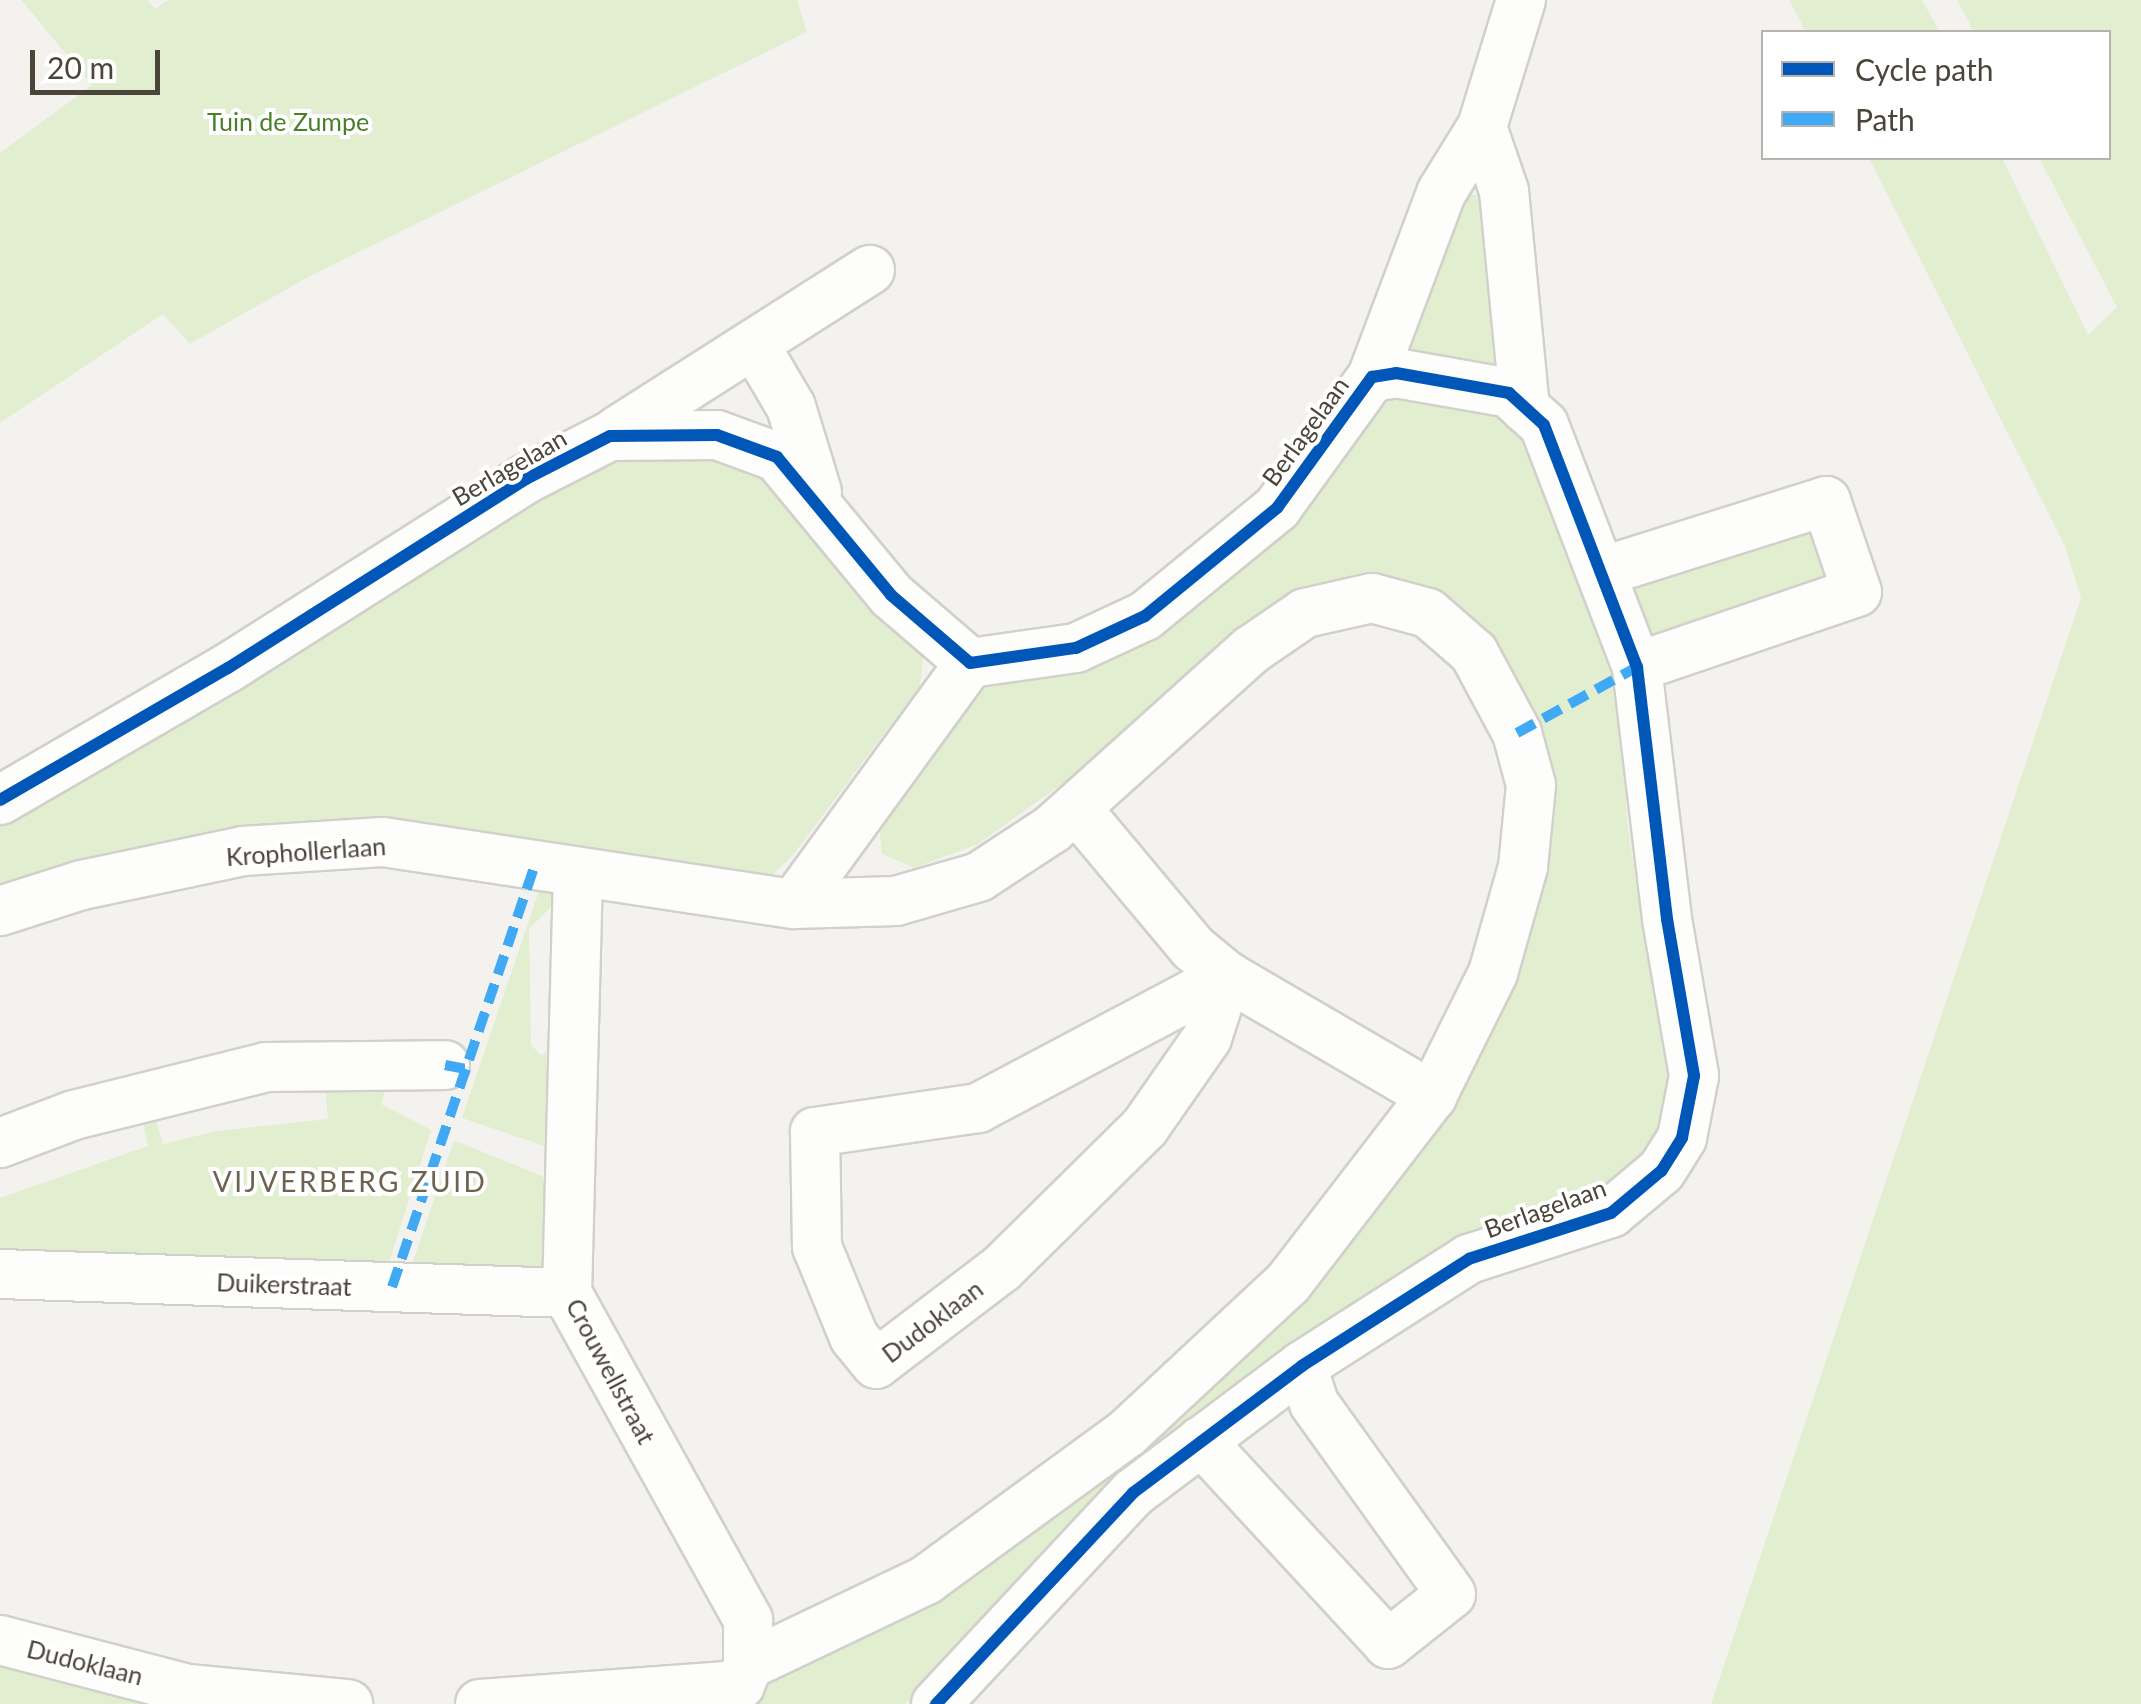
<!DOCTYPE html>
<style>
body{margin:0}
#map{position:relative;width:2141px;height:1704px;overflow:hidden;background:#f4f2ee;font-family:Lato,sans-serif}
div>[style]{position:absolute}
.green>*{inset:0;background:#e1eecf}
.roads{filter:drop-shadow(2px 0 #d2d0cb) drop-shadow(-2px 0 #d2d0cb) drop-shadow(0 2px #d2d0cb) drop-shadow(0 -2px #d2d0cb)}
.street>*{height:48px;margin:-24px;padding:0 24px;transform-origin:24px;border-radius:24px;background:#fdfdfc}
.quiet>*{height:10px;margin-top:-5px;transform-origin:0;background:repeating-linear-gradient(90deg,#3fa9f5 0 20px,transparent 0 30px)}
.cycleway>*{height:12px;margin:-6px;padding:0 6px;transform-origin:6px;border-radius:6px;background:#0057b8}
span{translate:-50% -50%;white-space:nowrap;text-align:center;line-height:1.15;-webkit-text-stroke:8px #fff;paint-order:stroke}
.park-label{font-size:25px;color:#4a7f2a}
.street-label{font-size:25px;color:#4b4439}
.neighbourhood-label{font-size:28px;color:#6e6250;letter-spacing:2.5px}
.legend{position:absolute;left:1761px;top:30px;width:350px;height:130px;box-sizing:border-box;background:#fff;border:2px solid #b7b4b0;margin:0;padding:12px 18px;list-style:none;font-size:30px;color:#4b4439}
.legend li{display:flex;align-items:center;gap:20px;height:50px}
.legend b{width:50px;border:2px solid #b7b4b0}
.scale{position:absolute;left:30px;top:50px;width:130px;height:45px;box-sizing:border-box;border:5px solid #4b4439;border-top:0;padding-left:12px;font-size:30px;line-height:35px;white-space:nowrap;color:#4b4439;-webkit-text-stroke:8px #fff;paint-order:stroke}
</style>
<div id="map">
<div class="green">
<div style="clip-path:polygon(21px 0,148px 0,155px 9px,168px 0,797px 0,807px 32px,310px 276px,190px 344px,163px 314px,0 423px,0 153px,92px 85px)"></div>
<div style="clip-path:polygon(1789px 0,1922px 0,1940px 32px,1806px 32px)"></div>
<div style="clip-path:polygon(1957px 0,2141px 0,2141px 1704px,1711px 1704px,2081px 598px,2065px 546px,1869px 158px,2002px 158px,2088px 335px,2117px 307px,2039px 158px,2108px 158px,2108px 32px,1974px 32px)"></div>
<div style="clip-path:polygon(1469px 194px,1486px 197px,1508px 372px,1412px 356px,1403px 345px,1457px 198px)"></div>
<div style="clip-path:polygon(1421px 391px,1504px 411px,1533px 445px,1618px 675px,1627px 820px,1647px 956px,1673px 1067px,1669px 1108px,1643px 1155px,1605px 1190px,1076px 1530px,905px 1704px,752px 1704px,762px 1686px,1349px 1232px,1533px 882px,1466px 625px,1411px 583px,1357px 575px,1274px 609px,1126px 738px,978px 844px,914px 868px,882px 854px,879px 826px,978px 684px,1041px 667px,1387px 397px)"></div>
<div style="clip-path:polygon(713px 448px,774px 476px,908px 632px,923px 659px,920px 686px,793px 855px,768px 879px,501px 838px,0 890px,0 819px,601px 456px)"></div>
<div style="clip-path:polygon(1812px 530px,1831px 559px,1826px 578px,1658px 638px,1644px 636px,1627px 585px)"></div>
<div style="clip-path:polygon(545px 873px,556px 902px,529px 929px,531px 1045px,542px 1056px,553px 1045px,559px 1151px,462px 1118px)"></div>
<div style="clip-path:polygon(388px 1083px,381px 1104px,431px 1130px,387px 1269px,0 1255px,0 1198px,148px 1146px,141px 1114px,153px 1110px,163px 1144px,217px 1131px,328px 1119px,325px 1084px)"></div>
<div style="clip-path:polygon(454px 1140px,559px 1183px,561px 1271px,410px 1271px)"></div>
<div style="clip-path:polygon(0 1657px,213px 1704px,0 1704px)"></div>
</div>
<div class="roads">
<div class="street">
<div style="left:1521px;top:0;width:133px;rotate:107.1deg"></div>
<div style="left:1482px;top:127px;width:68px;rotate:71deg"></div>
<div style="left:1504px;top:191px;width:218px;rotate:84.5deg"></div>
<div style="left:754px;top:344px;width:73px;rotate:59.6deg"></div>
<div style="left:791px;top:407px;width:89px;rotate:73deg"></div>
<div style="left:1372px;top:377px;width:197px;rotate:-69.4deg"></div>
<div style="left:1441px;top:193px;width:78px;rotate:-58.2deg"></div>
<div style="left:617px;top:431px;width:300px;rotate:-32.5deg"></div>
<div style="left:1601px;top:572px;width:236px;rotate:-17.5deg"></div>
<div style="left:1826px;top:501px;width:96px;rotate:71.2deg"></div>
<div style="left:1857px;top:592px;width:232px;rotate:161.2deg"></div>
<div style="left:0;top:800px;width:263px;rotate:-30.1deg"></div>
<div style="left:228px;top:668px;width:353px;rotate:-32.4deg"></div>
<div style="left:526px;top:479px;width:94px;rotate:-27.1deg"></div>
<div style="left:610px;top:436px;width:107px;rotate:-0.5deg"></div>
<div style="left:717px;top:435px;width:64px;rotate:20.1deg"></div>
<div style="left:777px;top:457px;width:179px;rotate:50.4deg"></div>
<div style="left:891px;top:595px;width:104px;rotate:40.7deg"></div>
<div style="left:970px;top:663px;width:107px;rotate:-8.1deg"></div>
<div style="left:1076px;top:648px;width:76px;rotate:-24.9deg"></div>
<div style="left:1145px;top:616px;width:171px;rotate:-39.3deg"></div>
<div style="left:1277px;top:508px;width:162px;rotate:-54.1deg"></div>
<div style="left:1372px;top:377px;width:24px;rotate:-9deg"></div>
<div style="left:1396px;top:373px;width:115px;rotate:10deg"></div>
<div style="left:1509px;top:393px;width:47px;rotate:42.4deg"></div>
<div style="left:1544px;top:425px;width:259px;rotate:69deg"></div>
<div style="left:1637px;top:667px;width:254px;rotate:83.2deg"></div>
<div style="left:1667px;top:919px;width:159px;rotate:80.2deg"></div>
<div style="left:1694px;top:1076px;width:63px;rotate:101deg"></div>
<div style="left:1682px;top:1138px;width:39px;rotate:122deg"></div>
<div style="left:1661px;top:1171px;width:65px;rotate:140deg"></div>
<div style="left:1611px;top:1213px;width:149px;rotate:162.1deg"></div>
<div style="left:1469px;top:1259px;width:198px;rotate:147.4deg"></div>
<div style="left:1302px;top:1366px;width:211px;rotate:143.1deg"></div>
<div style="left:1133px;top:1493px;width:289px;rotate:133deg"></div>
<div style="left:1076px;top:808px;width:182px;rotate:50.1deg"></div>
<div style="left:1193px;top:948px;width:44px;rotate:39.5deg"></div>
<div style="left:1227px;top:976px;width:238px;rotate:30.3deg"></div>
<div style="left:578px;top:874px;width:419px;rotate:91.5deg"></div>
<div style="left:567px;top:1293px;width:374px;rotate:61deg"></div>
<div style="left:748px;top:1620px;width:45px;rotate:90deg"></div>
<div style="left:0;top:911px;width:86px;rotate:-17.6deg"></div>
<div style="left:82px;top:885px;width:165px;rotate:-11.9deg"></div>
<div style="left:243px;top:851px;width:140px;rotate:-3.7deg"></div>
<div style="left:383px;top:842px;width:416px;rotate:8.6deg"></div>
<div style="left:1227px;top:976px;width:65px;rotate:107.9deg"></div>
<div style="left:1207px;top:1038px;width:108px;rotate:124.9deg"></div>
<div style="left:1145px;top:1127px;width:201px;rotate:135.4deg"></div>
<div style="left:1002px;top:1268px;width:158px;rotate:142.7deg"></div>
<div style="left:876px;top:1364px;width:35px;rotate:-129deg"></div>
<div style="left:854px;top:1337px;width:97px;rotate:-112.3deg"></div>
<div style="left:817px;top:1247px;width:115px;rotate:-91deg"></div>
<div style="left:815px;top:1132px;width:165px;rotate:-8.4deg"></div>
<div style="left:978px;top:1108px;width:282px;rotate:-27.9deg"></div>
<div style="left:0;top:1143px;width:79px;rotate:-20.7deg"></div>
<div style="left:74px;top:1115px;width:198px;rotate:-14deg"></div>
<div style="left:266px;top:1067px;width:179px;rotate:-0.6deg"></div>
<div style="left:0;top:1274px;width:567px;rotate:1.92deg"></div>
<div style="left:1201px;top:1441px;width:276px;rotate:47.3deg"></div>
<div style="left:1388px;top:1644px;width:80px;rotate:-38.4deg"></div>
<div style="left:1451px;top:1594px;width:235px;rotate:-125.7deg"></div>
<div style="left:1314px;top:1403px;width:39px;rotate:-108deg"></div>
<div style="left:0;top:1640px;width:194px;rotate:14.6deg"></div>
<div style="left:188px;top:1689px;width:161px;rotate:5.4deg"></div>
<div style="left:480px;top:1704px;width:261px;rotate:-4.2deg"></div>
<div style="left:740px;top:1685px;width:22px;rotate:-68deg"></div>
<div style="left:748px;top:1665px;width:197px;rotate:-25.5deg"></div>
<div style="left:926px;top:1580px;width:249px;rotate:-36.2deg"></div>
<div style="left:1127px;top:1433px;width:220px;rotate:-43deg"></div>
<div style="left:1288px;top:1283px;width:236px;rotate:-52.4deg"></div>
<div style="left:1432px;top:1096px;width:137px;rotate:-63.6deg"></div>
<div style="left:1493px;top:973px;width:110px;rotate:-74.2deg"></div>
<div style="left:1523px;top:867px;width:82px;rotate:-84.4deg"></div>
<div style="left:1531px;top:785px;width:54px;rotate:-105.1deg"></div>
<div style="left:1517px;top:733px;width:91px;rotate:-118.3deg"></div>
<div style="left:1474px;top:653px;width:61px;rotate:-139deg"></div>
<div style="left:1428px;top:613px;width:58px;rotate:-165deg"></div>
<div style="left:1372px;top:598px;width:69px;rotate:167.4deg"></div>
<div style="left:1305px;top:613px;width:65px;rotate:145.6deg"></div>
<div style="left:1251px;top:650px;width:268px;rotate:138deg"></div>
<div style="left:1052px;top:829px;width:87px;rotate:146.7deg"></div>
<div style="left:979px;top:877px;width:86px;rotate:163.9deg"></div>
<div style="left:896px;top:901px;width:102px;rotate:178.3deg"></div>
<div style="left:794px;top:904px;width:298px;rotate:-53.9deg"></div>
</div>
</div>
<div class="quiet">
<div style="left:1517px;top:733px;width:137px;rotate:-28.8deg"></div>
<div style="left:445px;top:1065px;width:21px;rotate:11deg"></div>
<div style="left:392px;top:1287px;width:447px;rotate:-71.3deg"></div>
</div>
<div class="cycleway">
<div style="left:0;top:800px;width:263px;rotate:-30.1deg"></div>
<div style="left:228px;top:668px;width:353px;rotate:-32.4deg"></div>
<div style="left:526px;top:479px;width:94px;rotate:-27.1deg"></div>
<div style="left:610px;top:436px;width:107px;rotate:-0.5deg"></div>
<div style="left:717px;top:435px;width:64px;rotate:20.1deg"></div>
<div style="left:777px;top:457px;width:179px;rotate:50.4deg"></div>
<div style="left:891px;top:595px;width:104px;rotate:40.7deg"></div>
<div style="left:970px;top:663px;width:107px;rotate:-8.1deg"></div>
<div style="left:1076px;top:648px;width:76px;rotate:-24.9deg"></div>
<div style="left:1145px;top:616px;width:171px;rotate:-39.3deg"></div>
<div style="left:1277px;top:508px;width:162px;rotate:-54.1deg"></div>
<div style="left:1372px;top:377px;width:24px;rotate:-9deg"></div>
<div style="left:1396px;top:373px;width:115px;rotate:10deg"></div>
<div style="left:1509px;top:393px;width:47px;rotate:42.4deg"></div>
<div style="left:1544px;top:425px;width:259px;rotate:69deg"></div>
<div style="left:1637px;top:667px;width:254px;rotate:83.2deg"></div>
<div style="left:1667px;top:919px;width:159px;rotate:80.2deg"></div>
<div style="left:1694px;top:1076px;width:63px;rotate:101deg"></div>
<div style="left:1682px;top:1138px;width:39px;rotate:122deg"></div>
<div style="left:1661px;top:1171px;width:65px;rotate:140deg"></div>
<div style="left:1611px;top:1213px;width:149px;rotate:162.1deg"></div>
<div style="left:1469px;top:1259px;width:198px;rotate:147.4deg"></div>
<div style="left:1302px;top:1366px;width:211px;rotate:143.1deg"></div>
<div style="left:1133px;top:1493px;width:289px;rotate:133deg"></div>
</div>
<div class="park-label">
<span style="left:288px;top:121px">Tuin de Zumpe</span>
</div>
<div class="street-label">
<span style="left:1305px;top:431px;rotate:-54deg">Berlagelaan</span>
<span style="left:509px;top:467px;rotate:-30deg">Berlagelaan</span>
<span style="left:306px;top:851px;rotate:-4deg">Krophollerlaan</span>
<span style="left:1545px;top:1208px;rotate:-20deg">Berlagelaan</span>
<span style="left:284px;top:1284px;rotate:2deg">Duikerstraat</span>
<span style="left:932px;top:1321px;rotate:-37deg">Dudoklaan</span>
<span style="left:611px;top:1371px;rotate:62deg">Crouwellstraat</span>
<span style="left:85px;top:1662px;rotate:14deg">Dudoklaan</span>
</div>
<div class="neighbourhood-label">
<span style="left:350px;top:1181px">VIJVERBERG ZUID</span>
</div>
<ul class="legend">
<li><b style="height:12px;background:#0057b8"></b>Cycle path</li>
<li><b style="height:12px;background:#3fa9f5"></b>Path</li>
</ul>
<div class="scale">20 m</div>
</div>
